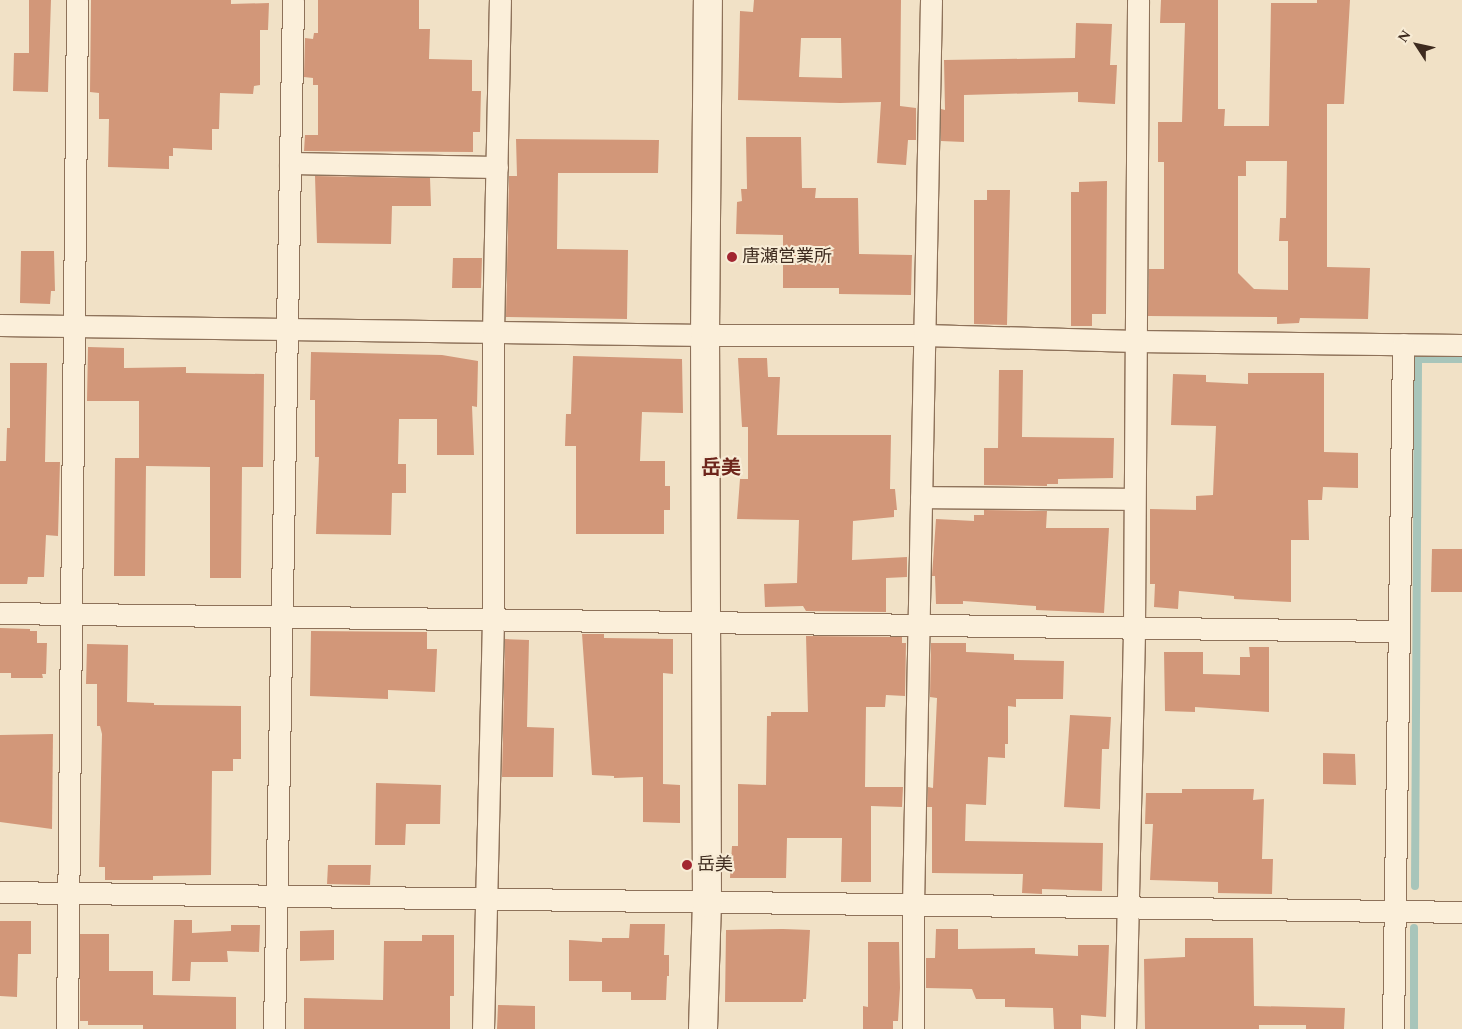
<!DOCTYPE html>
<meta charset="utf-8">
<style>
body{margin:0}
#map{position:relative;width:1462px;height:1029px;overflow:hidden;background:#f1e1c6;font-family:Spectral,"Noto Sans JP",serif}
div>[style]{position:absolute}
.stream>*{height:8px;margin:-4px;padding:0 4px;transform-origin:4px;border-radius:4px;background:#a8c5ba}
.building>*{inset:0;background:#d29779}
.roads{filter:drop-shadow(1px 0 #8e725a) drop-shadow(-1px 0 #8e725a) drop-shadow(0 1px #8e725a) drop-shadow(0 -1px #8e725a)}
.street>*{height:21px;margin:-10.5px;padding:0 10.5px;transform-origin:10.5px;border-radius:10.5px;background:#fbefda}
.secondary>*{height:28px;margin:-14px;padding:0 14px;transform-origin:14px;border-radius:14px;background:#fbefda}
.dots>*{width:14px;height:14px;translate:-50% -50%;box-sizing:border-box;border:2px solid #f8ecd6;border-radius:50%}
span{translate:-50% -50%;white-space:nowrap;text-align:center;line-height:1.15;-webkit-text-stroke:4px #f8ecd6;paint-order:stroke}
.poi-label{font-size:18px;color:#3e2b1f}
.left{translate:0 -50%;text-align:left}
.quarter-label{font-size:20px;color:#6d251b;font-weight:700}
.north{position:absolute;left:1392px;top:20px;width:50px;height:50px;-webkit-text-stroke:4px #f8ecd6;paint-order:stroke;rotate:305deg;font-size:14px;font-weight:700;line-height:20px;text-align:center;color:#3e2b1f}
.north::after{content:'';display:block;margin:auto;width:18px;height:22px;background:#3e2b1f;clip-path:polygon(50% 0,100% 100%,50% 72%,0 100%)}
</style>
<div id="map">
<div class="stream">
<div style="left:1415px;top:886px;width:527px;rotate:-89.67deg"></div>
<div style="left:1418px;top:359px;width:44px"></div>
<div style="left:1414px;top:1029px;width:101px;rotate:-90deg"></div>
</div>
<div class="building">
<div style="clip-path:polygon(29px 0,51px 0,48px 92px,13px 91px,14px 53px,29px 53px)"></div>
<div style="clip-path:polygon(91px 0,231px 0,231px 4px,269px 3px,268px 30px,260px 30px,260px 85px,254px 86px,253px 94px,220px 93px,219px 129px,212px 129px,212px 150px,173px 148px,173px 156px,169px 156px,169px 169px,108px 167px,109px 119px,99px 119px,99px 93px,90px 92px)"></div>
<div style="clip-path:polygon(318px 0,419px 0,419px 29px,430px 29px,429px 59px,472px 60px,472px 91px,481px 91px,480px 132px,473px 132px,473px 152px,304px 151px,305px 135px,318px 135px,318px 85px,313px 85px,313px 78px,304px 77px,305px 38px,313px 39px,314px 33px,318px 33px)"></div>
<div style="clip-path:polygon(evenodd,754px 0,901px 0,900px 106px,916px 108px,916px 140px,908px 140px,906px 165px,877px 163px,881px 102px,840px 103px,738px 100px,740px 11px,753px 12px,754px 0,801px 38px,841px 38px,842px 78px,799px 77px,801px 38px)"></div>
<div style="clip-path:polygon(evenodd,1161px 0,1218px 0,1218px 109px,1225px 109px,1224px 126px,1269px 126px,1271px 3px,1317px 3px,1317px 0,1350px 0,1344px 104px,1327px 104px,1327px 267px,1370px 268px,1368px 319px,1300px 318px,1299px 323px,1277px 324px,1277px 317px,1148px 316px,1149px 269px,1164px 269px,1164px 162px,1158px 162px,1158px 122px,1182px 122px,1185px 23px,1160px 23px,1161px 0,1246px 161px,1287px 161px,1286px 218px,1280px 218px,1279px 241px,1288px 241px,1288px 290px,1254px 289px,1238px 273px,1238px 176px,1246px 176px,1246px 161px)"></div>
<div style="clip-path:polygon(1076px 23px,1112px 24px,1110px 65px,1117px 65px,1115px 104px,1078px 102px,1078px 92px,964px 95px,964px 142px,941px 141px,941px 109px,945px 110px,944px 60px,1075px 58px)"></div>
<div style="clip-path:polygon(746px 137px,801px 137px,802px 188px,816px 188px,815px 198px,858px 198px,859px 254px,912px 255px,911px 295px,839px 294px,839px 288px,783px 288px,783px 235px,736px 234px,737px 202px,742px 201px,741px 189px,747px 189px)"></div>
<div style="clip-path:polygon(516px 139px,659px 140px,658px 173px,558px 173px,557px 249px,628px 250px,627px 319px,506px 317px,509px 176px,517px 176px)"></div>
<div style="clip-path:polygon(315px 176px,430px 178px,431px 206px,392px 206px,391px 244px,317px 243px)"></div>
<div style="clip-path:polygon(1107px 181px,1106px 314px,1092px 314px,1092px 326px,1071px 326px,1071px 192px,1079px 192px,1079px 182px)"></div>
<div style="clip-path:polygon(987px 190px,1010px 190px,1007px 325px,974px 324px,974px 200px,987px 200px)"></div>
<div style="clip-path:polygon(21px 251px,54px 251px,55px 291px,51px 291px,50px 304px,20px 303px)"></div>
<div style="clip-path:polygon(453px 258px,482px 258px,481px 288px,452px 288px)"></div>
<div style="clip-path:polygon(88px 347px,124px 348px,124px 368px,186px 367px,186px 373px,264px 374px,263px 467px,242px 467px,241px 578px,210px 578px,210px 467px,146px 466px,145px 576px,114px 576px,115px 458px,139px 458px,139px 401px,87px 401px)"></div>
<div style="clip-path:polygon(311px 352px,442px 355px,478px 361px,477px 407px,472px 406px,474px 455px,437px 455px,437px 419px,399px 419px,398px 464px,406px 464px,406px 493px,392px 493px,391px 535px,316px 534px,319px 457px,315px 457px,315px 400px,310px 400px)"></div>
<div style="clip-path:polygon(573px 356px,682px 359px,683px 413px,642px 412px,640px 461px,665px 461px,665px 486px,670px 486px,670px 510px,664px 510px,664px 534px,576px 534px,576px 446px,565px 446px,566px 414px,571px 414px)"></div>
<div style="clip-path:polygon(738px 358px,767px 358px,768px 377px,780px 377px,777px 435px,891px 435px,890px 489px,895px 489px,897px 510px,894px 510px,894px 517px,853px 521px,852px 560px,907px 557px,907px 577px,886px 578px,886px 612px,806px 611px,803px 606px,765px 607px,764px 584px,797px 583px,799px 520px,737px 519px,740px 479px,748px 479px,748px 427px,742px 427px)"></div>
<div style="clip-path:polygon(10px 363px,47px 363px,45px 462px,60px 462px,58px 536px,46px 535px,44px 577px,28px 577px,27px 584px,0 584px,0 461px,6px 461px,7px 428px,10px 428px)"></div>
<div style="clip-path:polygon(999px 370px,1023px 370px,1022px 437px,1114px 438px,1113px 478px,1058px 479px,1058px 484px,1047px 484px,1047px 486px,984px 485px,984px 448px,998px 448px)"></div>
<div style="clip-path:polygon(1248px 373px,1324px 373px,1324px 452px,1358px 453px,1358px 488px,1323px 487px,1322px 500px,1308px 500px,1309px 540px,1291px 540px,1291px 602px,1234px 599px,1234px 596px,1179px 591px,1178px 609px,1154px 607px,1155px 584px,1150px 584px,1150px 509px,1196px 510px,1196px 496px,1213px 495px,1216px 426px,1171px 425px,1173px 374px,1206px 375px,1206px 382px,1248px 384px)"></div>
<div style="clip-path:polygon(984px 510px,1047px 511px,1046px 528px,1109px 528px,1104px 613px,1036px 610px,1036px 606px,963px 601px,963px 604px,936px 604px,935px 576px,932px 576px,936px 519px,974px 521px,974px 515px,984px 515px)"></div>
<div style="clip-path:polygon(1432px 549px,1462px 549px,1462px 592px,1431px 592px)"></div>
<div style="clip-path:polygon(0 628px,30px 629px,30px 631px,37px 631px,37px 643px,47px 643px,46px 674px,42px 674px,43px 678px,11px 678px,11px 673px,0 673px)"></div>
<div style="clip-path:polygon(311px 631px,427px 632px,427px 649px,437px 649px,435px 692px,388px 690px,388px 699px,310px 696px)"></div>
<div style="clip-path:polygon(582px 634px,604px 634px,604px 638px,673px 639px,673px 674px,663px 673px,663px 784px,680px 785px,680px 823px,643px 822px,643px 777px,614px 778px,614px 776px,592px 775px)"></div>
<div style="clip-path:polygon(806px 636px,902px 637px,902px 643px,906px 643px,905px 696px,886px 695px,885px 707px,866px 707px,865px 787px,903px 787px,902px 807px,871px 806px,871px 882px,841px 882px,842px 838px,787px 838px,786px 878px,730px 878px,732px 846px,738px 846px,738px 784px,766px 785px,767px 716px,771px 716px,771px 712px,808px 712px)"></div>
<div style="clip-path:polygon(505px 639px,529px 640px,527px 727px,554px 728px,553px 777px,502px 777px)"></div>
<div style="clip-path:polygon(931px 643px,966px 643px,966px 652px,1014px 654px,1014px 660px,1064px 661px,1063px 699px,1016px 699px,1016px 707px,1008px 706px,1008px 744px,1005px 744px,1005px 758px,988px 757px,986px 805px,966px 804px,965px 841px,1103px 843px,1102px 891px,1042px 889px,1042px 894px,1022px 893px,1023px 874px,932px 873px,932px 807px,927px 807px,928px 787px,933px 788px,937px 698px,930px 697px)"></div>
<div style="clip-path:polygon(87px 644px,128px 645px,127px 702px,154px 703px,154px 705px,241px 706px,241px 759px,233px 759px,233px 771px,212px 771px,211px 875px,153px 876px,153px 880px,105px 880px,105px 867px,99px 867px,102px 734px,100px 726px,97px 726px,97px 684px,86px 684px)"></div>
<div style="clip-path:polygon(1249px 647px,1269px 647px,1269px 712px,1195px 707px,1195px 712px,1165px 711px,1164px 652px,1203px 652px,1203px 674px,1240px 675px,1240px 657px,1250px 657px)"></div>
<div style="clip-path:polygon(1070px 715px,1111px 717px,1109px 749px,1102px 749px,1100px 809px,1064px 807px)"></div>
<div style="clip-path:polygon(53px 734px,52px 829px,0 822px,0 735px)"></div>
<div style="clip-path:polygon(1323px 753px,1355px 754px,1356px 785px,1323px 784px)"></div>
<div style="clip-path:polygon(376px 783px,441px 785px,440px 824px,406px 824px,405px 845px,375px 845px)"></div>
<div style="clip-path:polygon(1182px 789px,1254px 789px,1253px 800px,1264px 799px,1262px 859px,1273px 859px,1272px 894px,1218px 893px,1218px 882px,1150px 880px,1153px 824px,1145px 824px,1146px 793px,1182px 793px)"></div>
<div style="clip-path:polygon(328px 865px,371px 865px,370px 885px,327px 884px)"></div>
<div style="clip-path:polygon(174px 920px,192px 920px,192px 933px,231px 931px,231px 925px,260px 925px,259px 952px,227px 951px,228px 962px,191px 962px,190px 981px,172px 981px)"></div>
<div style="clip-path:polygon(0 921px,31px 921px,31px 954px,18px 954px,17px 997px,0 996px)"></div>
<div style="clip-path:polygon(630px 924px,665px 924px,664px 955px,669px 955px,669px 976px,667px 976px,666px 1000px,631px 1000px,631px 992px,602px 992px,602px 981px,569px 981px,569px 940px,602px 942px,602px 938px,629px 938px)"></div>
<div style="clip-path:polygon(783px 929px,810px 930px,806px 999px,803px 999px,803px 1002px,725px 1002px,726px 930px)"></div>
<div style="clip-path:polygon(936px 929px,958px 929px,958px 949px,1035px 948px,1035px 954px,1078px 956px,1078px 945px,1109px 945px,1106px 1017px,1081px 1015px,1081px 1029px,1054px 1029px,1053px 1008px,1005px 1007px,1005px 999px,976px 999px,972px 989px,926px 988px,926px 958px,935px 958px)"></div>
<div style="clip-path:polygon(334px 930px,334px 960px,300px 961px,300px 931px)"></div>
<div style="clip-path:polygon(80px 934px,109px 934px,109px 971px,153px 971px,153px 995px,236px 997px,236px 1029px,143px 1029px,143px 1025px,88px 1025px,88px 1021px,80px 1021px)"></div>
<div style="clip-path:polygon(422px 935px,454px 935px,454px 996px,450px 996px,450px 1029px,304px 1029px,304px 998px,383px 1000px,384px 941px,422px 941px)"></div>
<div style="clip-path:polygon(1185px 938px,1253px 938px,1254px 1006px,1345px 1008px,1344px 1029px,1306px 1029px,1306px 1025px,1259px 1025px,1259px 1029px,1145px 1029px,1144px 959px,1185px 957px)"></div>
<div style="clip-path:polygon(868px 942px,899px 942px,900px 988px,898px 1021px,893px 1021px,893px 1029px,863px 1029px,863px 1006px,868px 1007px)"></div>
<div style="clip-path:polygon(498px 1005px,535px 1006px,535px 1029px,497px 1029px)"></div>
</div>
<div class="roads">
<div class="street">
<div style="left:290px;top:163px;width:207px;rotate:1.1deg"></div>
<div style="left:0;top:325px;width:705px;rotate:0.81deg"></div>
<div style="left:705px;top:335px;width:219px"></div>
<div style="left:924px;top:335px;width:211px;rotate:1.6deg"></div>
<div style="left:1135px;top:341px;width:327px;rotate:0.7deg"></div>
<div style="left:921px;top:497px;width:212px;rotate:0.5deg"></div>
<div style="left:0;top:613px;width:1398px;rotate:0.74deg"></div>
<div style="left:0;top:892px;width:1462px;rotate:0.78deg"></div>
<div style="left:67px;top:1029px;width:1029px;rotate:-89.44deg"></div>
<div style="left:274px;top:1029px;width:1029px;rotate:-88.94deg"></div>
<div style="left:483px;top:1029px;width:411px;rotate:-88.6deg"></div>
<div style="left:493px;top:618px;width:286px;rotate:-90deg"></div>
<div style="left:493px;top:332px;width:332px;rotate:-88.8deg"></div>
<div style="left:913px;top:1029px;width:124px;rotate:-90deg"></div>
<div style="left:913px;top:905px;width:905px;rotate:-88.86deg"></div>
<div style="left:1125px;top:1029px;width:403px;rotate:-88.7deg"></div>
<div style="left:1134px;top:626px;width:626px;rotate:-89.63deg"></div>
<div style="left:1393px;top:1029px;width:685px;rotate:-89.16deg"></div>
</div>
<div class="secondary">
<div style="left:703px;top:1029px;width:126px;rotate:-88.2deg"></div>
<div style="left:707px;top:903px;width:568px;rotate:-90.2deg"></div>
<div style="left:705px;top:335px;width:335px;rotate:-89.5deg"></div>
</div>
</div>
<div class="dots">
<div style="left:732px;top:257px;background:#a22631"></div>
<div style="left:687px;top:865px;background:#a22631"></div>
</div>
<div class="poi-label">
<span class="left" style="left:742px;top:257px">唐瀬営業所</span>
<span class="left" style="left:697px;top:865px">岳美</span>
</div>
<div class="quarter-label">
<span style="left:721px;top:468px">岳美</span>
</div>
<div class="north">N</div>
</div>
